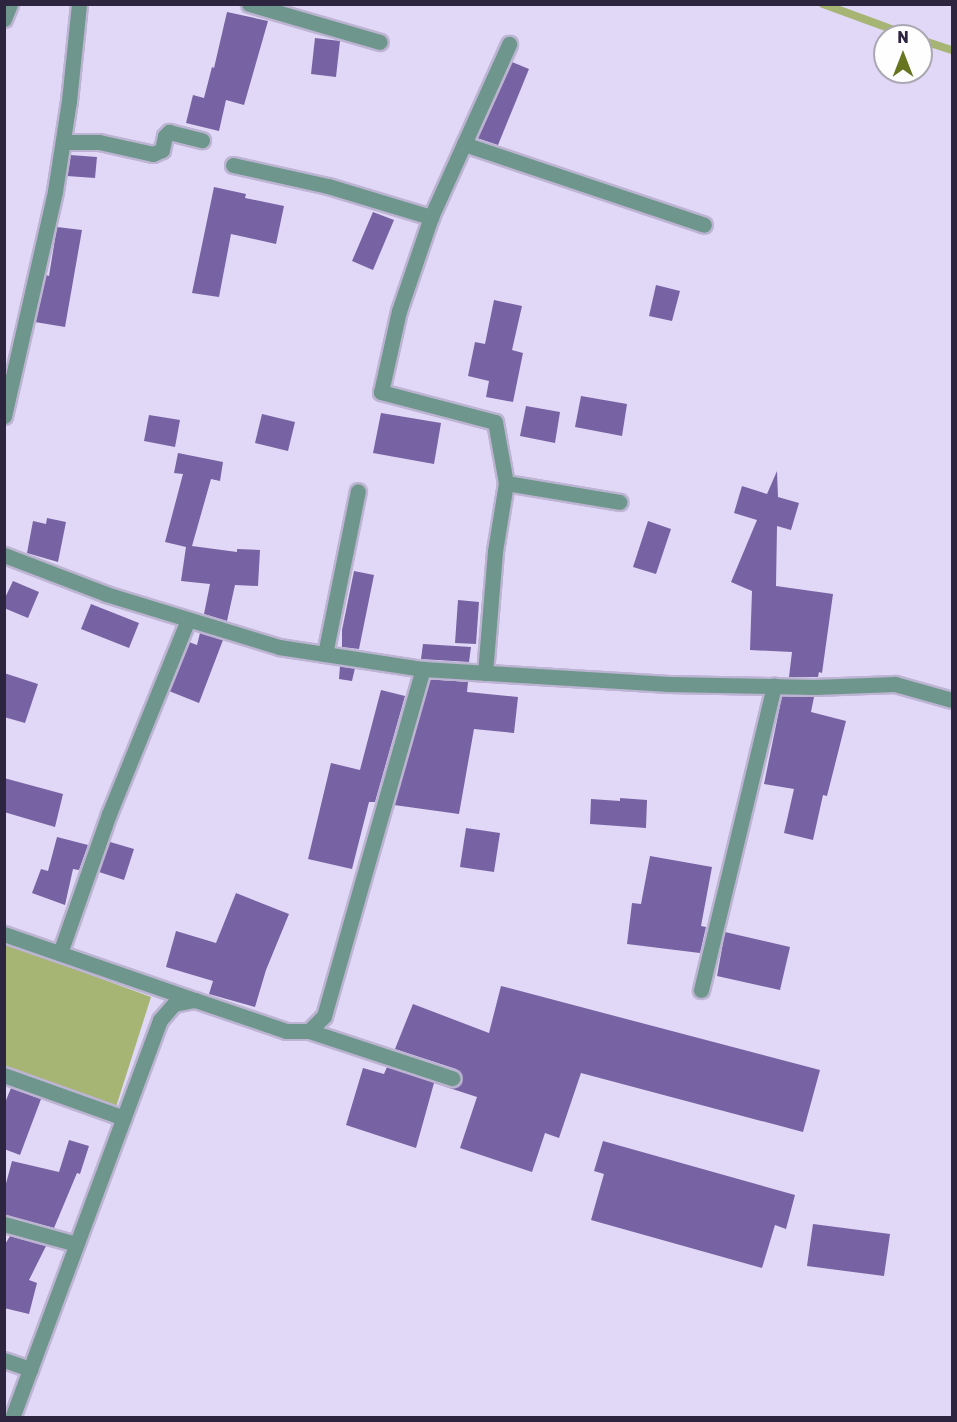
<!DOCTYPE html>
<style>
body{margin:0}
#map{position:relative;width:957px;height:1422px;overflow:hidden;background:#e0d8f6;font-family:Rubik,sans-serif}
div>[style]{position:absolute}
.water>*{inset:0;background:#a7b574}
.stream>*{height:8px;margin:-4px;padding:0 4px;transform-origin:4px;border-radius:4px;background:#a7b574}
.building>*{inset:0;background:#7762a3}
.roads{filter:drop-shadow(2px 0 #bcb4d2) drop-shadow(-2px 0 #bcb4d2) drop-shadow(0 2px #bcb4d2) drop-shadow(0 -2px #bcb4d2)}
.minor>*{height:15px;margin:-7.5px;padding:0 7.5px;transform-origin:7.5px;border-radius:7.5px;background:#6e968c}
.tertiary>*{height:15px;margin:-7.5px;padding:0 7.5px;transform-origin:7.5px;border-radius:7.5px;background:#6e968c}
span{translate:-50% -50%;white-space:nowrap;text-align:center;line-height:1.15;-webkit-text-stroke:6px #fefefe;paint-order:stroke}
.frame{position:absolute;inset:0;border:6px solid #2d2440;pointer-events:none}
.north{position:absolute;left:873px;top:24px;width:60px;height:60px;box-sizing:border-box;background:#fefefe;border:2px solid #aaa7b2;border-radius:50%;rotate:0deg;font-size:16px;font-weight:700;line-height:24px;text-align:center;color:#2d2440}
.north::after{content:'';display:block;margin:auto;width:21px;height:27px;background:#677420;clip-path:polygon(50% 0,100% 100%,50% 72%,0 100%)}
</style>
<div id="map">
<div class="water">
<div style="clip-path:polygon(4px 943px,151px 997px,116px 1107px,5px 1069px)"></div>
</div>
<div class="stream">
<div style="left:823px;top:4px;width:93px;rotate:20.2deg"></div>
<div style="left:921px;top:40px;width:33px;rotate:18deg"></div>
</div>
<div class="building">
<div style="clip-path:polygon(227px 12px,268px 21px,244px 105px,226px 100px,219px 131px,186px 123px,193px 95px,204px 98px,212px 67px,214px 68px)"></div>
<div style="clip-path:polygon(315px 38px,340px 41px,336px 77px,311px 74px)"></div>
<div style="clip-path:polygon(512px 62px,529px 69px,498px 145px,477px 138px)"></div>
<div style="clip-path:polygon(70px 155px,97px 157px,95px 178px,67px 176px)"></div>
<div style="clip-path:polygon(214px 187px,246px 194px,245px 198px,284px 206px,276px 244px,231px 234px,219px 297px,192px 293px)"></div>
<div style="clip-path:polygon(373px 212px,394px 220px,373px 270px,352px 261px)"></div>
<div style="clip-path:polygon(57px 227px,82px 230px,65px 327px,35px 322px,46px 275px,49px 276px)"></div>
<div style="clip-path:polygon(656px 285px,680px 291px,672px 321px,649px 316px)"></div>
<div style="clip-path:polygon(494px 300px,522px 306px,512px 350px,523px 353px,513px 402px,486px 397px,489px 381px,468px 376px,475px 342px,485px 344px)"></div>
<div style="clip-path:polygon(581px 396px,627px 404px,622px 436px,575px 427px)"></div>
<div style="clip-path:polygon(526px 406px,560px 412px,555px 443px,520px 436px)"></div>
<div style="clip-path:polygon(381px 413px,441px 423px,434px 464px,373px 453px)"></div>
<div style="clip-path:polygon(262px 414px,295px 422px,288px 451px,255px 443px)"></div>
<div style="clip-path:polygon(149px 415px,180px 420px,175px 447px,144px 441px)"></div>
<div style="clip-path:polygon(178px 453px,223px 462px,220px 481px,211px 479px,192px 546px,237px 552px,237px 549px,260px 550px,258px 586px,235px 585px,227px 621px,204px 614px,210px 584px,181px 581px,186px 547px,165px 542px,183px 474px,174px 473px)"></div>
<div style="clip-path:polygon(777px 471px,778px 497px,799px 503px,791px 530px,777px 526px,776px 586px,833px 594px,822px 673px,819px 672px,818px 677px,789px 677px,792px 652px,750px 650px,752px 591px,731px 582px,757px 520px,734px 513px,742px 486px,767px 494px)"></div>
<div style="clip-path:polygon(47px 518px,66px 522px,58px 562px,27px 553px,33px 521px,46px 524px)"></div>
<div style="clip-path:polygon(648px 521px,671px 529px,656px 574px,633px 567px)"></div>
<div style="clip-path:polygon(354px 571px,374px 575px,359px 649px,342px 647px,342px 630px)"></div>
<div style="clip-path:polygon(13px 581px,39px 592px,28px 618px,4px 608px,4px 600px)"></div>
<div style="clip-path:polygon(458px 600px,479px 602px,476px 644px,455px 643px)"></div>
<div style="clip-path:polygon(91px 604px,139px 623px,129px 648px,81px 629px)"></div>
<div style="clip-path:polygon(200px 633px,223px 640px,199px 703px,169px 691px,189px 642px,197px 645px)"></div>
<div style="clip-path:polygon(423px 644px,471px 647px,469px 662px,421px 659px)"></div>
<div style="clip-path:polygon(340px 666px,355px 668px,352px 681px,339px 679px)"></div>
<div style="clip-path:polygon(4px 673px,38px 684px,25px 723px,4px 717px)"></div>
<div style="clip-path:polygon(430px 679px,468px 682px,467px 692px,518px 697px,514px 733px,474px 729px,459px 814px,394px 805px)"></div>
<div style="clip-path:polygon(381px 690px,405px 696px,375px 802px,369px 802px,352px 869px,308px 859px,331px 763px,360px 770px)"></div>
<div style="clip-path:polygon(782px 696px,814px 697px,811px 712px,846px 721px,827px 796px,823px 795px,813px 840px,784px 833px,794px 789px,764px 784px)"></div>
<div style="clip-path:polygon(4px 778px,63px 794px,55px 827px,4px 812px)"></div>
<div style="clip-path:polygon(620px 798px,647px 800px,646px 828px,590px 824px,591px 799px,620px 801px)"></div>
<div style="clip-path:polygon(466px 828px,500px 833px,494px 872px,460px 867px)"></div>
<div style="clip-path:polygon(57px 837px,88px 845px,79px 870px,73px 869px,65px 905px,32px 893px,41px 869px,48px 871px)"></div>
<div style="clip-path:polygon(110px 842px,134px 849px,124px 880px,99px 872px)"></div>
<div style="clip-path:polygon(650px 856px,712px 867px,701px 926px,706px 927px,700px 953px,627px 944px,632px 903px,641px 904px)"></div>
<div style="clip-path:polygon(236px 893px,289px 914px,266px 970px,255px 1007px,209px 994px,213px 981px,166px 967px,176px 931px,216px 943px)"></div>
<div style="clip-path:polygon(725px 932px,790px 947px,780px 990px,717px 976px)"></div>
<div style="clip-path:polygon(501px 986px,820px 1070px,803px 1132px,581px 1073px,559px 1138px,545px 1133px,532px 1172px,460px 1148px,477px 1097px,434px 1083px,416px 1148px,346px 1125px,363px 1068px,384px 1074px,387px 1067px,450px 1087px,455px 1087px,461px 1082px,461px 1075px,456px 1069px,395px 1049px,413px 1004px,489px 1033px)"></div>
<div style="clip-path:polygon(11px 1088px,41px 1099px,20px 1155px,4px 1149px,4px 1105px)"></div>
<div style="clip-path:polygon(69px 1140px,89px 1146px,80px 1174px,77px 1173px,54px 1228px,4px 1215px,4px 1191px,12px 1161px,59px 1172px)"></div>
<div style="clip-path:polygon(603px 1141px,795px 1195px,786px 1229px,775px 1225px,762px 1268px,591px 1220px,604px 1174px,594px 1171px)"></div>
<div style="clip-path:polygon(813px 1224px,890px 1234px,884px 1276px,807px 1266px)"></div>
<div style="clip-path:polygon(10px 1236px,46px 1246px,29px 1280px,37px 1283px,29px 1314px,4px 1308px,4px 1246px)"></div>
</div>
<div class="roads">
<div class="minor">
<div style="left:249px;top:4px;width:136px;rotate:16.2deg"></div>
<div style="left:4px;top:19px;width:16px;rotate:-68deg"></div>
<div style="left:63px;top:142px;width:36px"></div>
<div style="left:99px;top:142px;width:55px;rotate:12.5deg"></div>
<div style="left:153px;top:154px;width:10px;rotate:-24deg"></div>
<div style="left:162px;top:150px;width:14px;rotate:-78deg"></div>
<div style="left:165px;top:136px;width:6px;rotate:-45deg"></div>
<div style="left:169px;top:132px;width:34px;rotate:14deg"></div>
<div style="left:464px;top:144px;width:253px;rotate:18.6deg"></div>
<div style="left:233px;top:165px;width:97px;rotate:12.5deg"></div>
<div style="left:328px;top:186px;width:108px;rotate:16.8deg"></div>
<div style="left:4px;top:416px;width:231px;rotate:-77.2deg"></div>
<div style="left:55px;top:191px;width:91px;rotate:-81.2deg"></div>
<div style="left:69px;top:101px;width:98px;rotate:-84.1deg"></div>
<div style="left:506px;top:483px;width:62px;rotate:-100.2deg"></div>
<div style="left:495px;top:422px;width:118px;rotate:-165.3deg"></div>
<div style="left:381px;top:392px;width:83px;rotate:-77.5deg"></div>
<div style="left:399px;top:311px;width:99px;rotate:-71.2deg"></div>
<div style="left:431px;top:217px;width:190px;rotate:-65.7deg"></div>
<div style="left:325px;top:654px;width:166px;rotate:-78.6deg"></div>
<div style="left:485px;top:673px;width:122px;rotate:-85.3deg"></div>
<div style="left:495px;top:551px;width:69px;rotate:-80.8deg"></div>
<div style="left:506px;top:483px;width:115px;rotate:9.5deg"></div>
<div style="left:4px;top:934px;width:202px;rotate:19.1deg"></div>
<div style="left:60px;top:953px;width:147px;rotate:-70.6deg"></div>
<div style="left:109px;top:814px;width:210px;rotate:-67.9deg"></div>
<div style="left:701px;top:990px;width:313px;rotate:-76.5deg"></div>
<div style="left:309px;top:1031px;width:151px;rotate:18.2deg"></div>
<div style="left:4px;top:1075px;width:127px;rotate:19.7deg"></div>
<div style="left:4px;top:1224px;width:75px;rotate:15.5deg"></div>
<div style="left:4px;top:1360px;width:28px;rotate:19deg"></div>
<div style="left:12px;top:1418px;width:425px;rotate:-69.6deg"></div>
<div style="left:160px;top:1020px;width:21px;rotate:-49deg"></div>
<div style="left:174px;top:1004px;width:21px;rotate:-11deg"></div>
<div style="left:195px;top:1000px;width:96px;rotate:18.8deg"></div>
<div style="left:286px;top:1031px;width:23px"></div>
<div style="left:309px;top:1031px;width:21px;rotate:-45deg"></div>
<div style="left:324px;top:1016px;width:361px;rotate:-74.1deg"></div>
</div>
<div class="tertiary">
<div style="left:4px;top:555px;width:109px;rotate:20.9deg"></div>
<div style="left:106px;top:594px;width:181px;rotate:17deg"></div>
<div style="left:279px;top:647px;width:146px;rotate:8.7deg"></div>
<div style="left:423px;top:669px;width:246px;rotate:3.5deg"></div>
<div style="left:669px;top:684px;width:145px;rotate:1.2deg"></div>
<div style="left:814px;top:687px;width:81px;rotate:-2.1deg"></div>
<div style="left:895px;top:684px;width:59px;rotate:15.7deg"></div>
</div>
</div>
<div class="frame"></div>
<div class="north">N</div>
</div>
